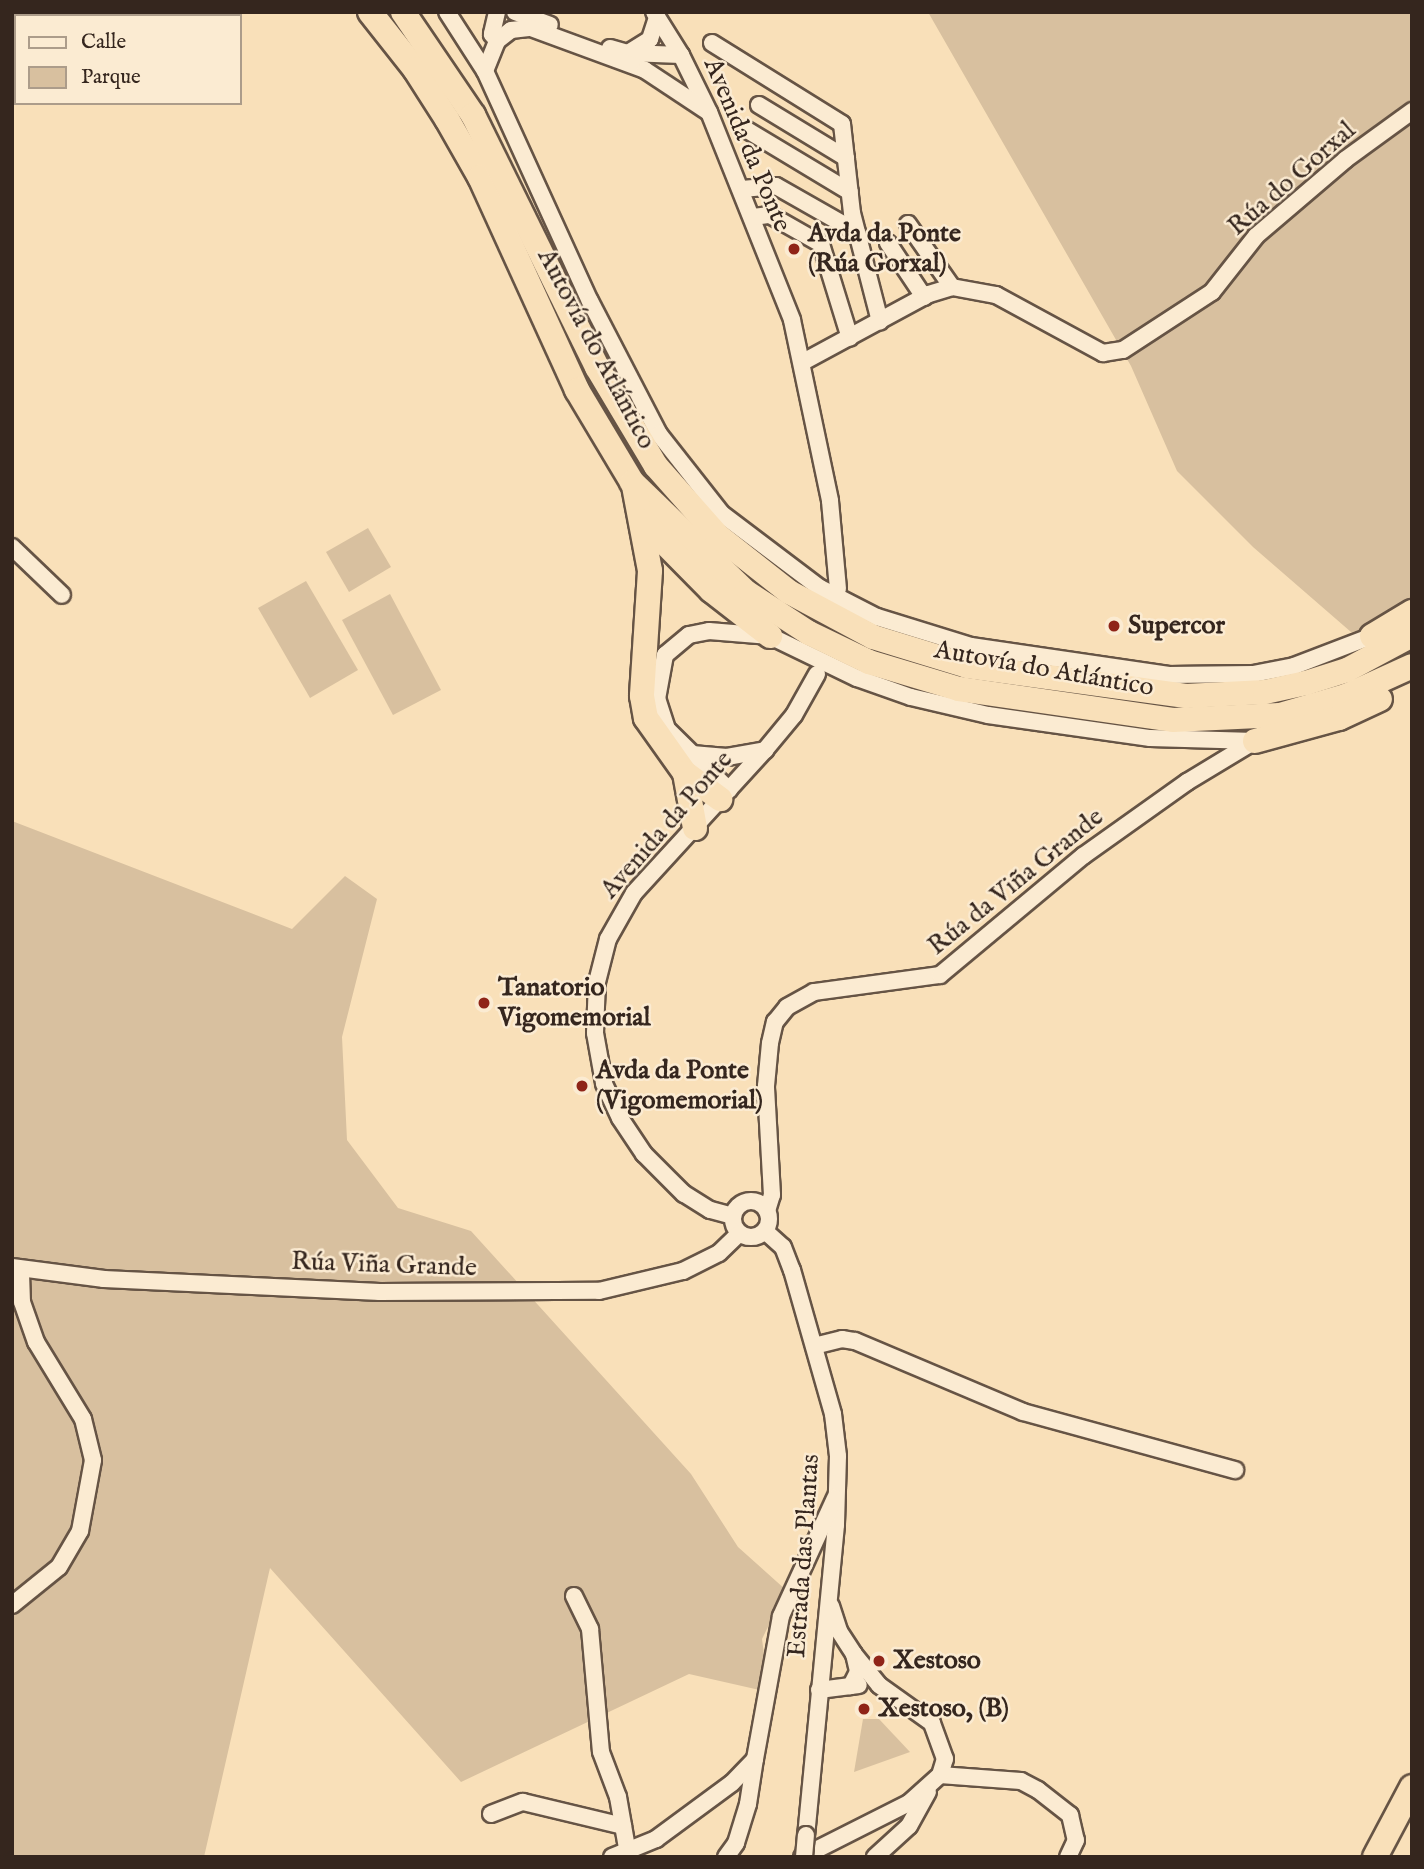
<!DOCTYPE html>
<meta charset="utf-8">
<style>
body{margin:0}
#map{position:relative;width:1424px;height:1869px;overflow:hidden;background:#f9e0b9;font-family:"IM FELL English",serif}
div>[style]{position:absolute}
.green>*{inset:0;background:#d8c09f}
.roads{filter:drop-shadow(2px 0 #665445) drop-shadow(-2px 0 #665445) drop-shadow(0 2px #665445) drop-shadow(0 -2px #665445)}
.minor>*{height:16px;margin:-8px;padding:0 8px;transform-origin:8px;border-radius:8px;background:#fbebd2}
.minor>.ring{margin:-8px;padding:0;box-sizing:content-box;background:none;border:16px solid #fbebd2;border-radius:50%}
.highway>*{height:24px;margin:-12px;padding:0 12px;transform-origin:12px;border-radius:12px;background:#f9e0b9}
.bridges{filter:drop-shadow(2px 0 #665445) drop-shadow(-2px 0 #665445) drop-shadow(0 2px #665445) drop-shadow(0 -2px #665445)}
.minor-bridge>*{height:16px;margin:-8px;padding:0 8px;transform-origin:8px;border-radius:8px;background:#fbebd2}
.dots>*{width:19px;height:19px;translate:-50% -50%;box-sizing:border-box;border:4px solid #fbebd2;border-radius:50%}
span{translate:-50% -50%;white-space:nowrap;text-align:center;line-height:1.15;-webkit-text-stroke:5px #fbebd2;paint-order:stroke}
.street-label{font-size:26px;color:#35261e}
.poi-label{font-size:26px;color:#35261e;font-weight:700}
.left{translate:0 -50%;text-align:left}
.frame{position:absolute;inset:0;border:14px solid #35261e;pointer-events:none}
.legend{position:absolute;left:14px;top:14px;width:228px;height:91px;box-sizing:border-box;background:#fbebd2;border:2px solid #ac9c8a;margin:0;padding:9px 12px;list-style:none;font-size:21px;color:#35261e}
.legend li{display:flex;align-items:center;gap:14px;height:35px}
.legend b{width:35px;border:2px solid #ac9c8a}
</style>
<div id="map">
<div class="green">
<div style="clip-path:polygon(928px 12px,1412px 12px,1412px 624px,1351px 632px,1253px 547px,1177px 471px,1131px 366px)"></div>
<div style="clip-path:polygon(368px 528px,391px 567px,349px 592px,326px 552px)"></div>
<div style="clip-path:polygon(306px 581px,358px 670px,310px 698px,258px 608px)"></div>
<div style="clip-path:polygon(390px 594px,441px 690px,393px 715px,342px 620px)"></div>
<div style="clip-path:polygon(12px 821px,292px 929px,345px 876px,377px 899px,342px 1037px,347px 1140px,398px 1208px,471px 1231px,691px 1474px,738px 1547px,786px 1590px,762px 1639px,769px 1692px,689px 1674px,461px 1782px,270px 1568px,204px 1857px,12px 1857px)"></div>
<div style="clip-path:polygon(863px 1719px,879px 1719px,910px 1752px,854px 1772px)"></div>
</div>
<div class="roads">
<div class="minor">
<div style="left:447px;top:12px;width:70px;rotate:57.2deg"></div>
<div style="left:485px;top:71px;width:253px;rotate:65.5deg"></div>
<div style="left:590px;top:301px;width:150px;rotate:62.6deg"></div>
<div style="left:659px;top:434px;width:102px;rotate:51.8deg"></div>
<div style="left:722px;top:514px;width:123px;rotate:37.1deg"></div>
<div style="left:820px;top:588px;width:64px;rotate:27deg"></div>
<div style="left:877px;top:617px;width:98px;rotate:17.1deg"></div>
<div style="left:971px;top:646px;width:200px;rotate:8.3deg"></div>
<div style="left:1169px;top:675px;width:84px;rotate:-0.7deg"></div>
<div style="left:1253px;top:674px;width:42px;rotate:-11deg"></div>
<div style="left:1294px;top:666px;width:84px;rotate:-21deg"></div>
<div style="left:497px;top:12px;width:23px;rotate:103deg"></div>
<div style="left:492px;top:34px;width:9px;rotate:54deg"></div>
<div style="left:515px;top:12px;width:37px;rotate:20deg"></div>
<div style="left:654px;top:12px;width:51px;rotate:57.9deg"></div>
<div style="left:681px;top:55px;width:64px;rotate:63.8deg"></div>
<div style="left:709px;top:112px;width:224px;rotate:68.2deg"></div>
<div style="left:792px;top:320px;width:185px;rotate:78.1deg"></div>
<div style="left:830px;top:501px;width:88px;rotate:84.8deg"></div>
<div style="left:712px;top:43px;width:153px;rotate:31.9deg"></div>
<div style="left:842px;top:124px;width:90px;rotate:83.6deg"></div>
<div style="left:852px;top:213px;width:112px;rotate:75.5deg"></div>
<div style="left:610px;top:48px;width:19px;rotate:16deg"></div>
<div style="left:628px;top:53px;width:26px;rotate:-32deg"></div>
<div style="left:650px;top:39px;width:23px;rotate:-72deg"></div>
<div style="left:628px;top:53px;width:53px;rotate:2.2deg"></div>
<div style="left:485px;top:71px;width:32px;rotate:-68deg"></div>
<div style="left:497px;top:41px;width:18px;rotate:-38deg"></div>
<div style="left:511px;top:30px;width:20px;rotate:-6deg"></div>
<div style="left:531px;top:28px;width:121px;rotate:20.2deg"></div>
<div style="left:645px;top:70px;width:74px;rotate:33.5deg"></div>
<div style="left:759px;top:105px;width:102px;rotate:31.3deg"></div>
<div style="left:747px;top:130px;width:120px;rotate:31deg"></div>
<div style="left:742px;top:189px;width:34px;rotate:-5deg"></div>
<div style="left:776px;top:186px;width:93px;rotate:29.6deg"></div>
<div style="left:753px;top:217px;width:17px;rotate:-7deg"></div>
<div style="left:770px;top:215px;width:59px;rotate:29.6deg"></div>
<div style="left:821px;top:244px;width:98px;rotate:72.9deg"></div>
<div style="left:908px;top:224px;width:77px;rotate:55.1deg"></div>
<div style="left:888px;top:243px;width:65px;rotate:56.3deg"></div>
<div style="left:803px;top:362px;width:143px;rotate:-28.4deg"></div>
<div style="left:929px;top:294px;width:24px;rotate:-17deg"></div>
<div style="left:952px;top:287px;width:45px;rotate:10.3deg"></div>
<div style="left:996px;top:295px;width:122px;rotate:28.5deg"></div>
<div style="left:1103px;top:353px;width:20px;rotate:-9deg"></div>
<div style="left:1123px;top:350px;width:106px;rotate:-33.1deg"></div>
<div style="left:1212px;top:292px;width:71px;rotate:-51.8deg"></div>
<div style="left:1256px;top:236px;width:118px;rotate:-40.5deg"></div>
<div style="left:1346px;top:159px;width:82px;rotate:-36deg"></div>
<div style="left:12px;top:547px;width:69px;rotate:43.8deg"></div>
<div style="left:692px;top:754px;width:35px;rotate:5deg"></div>
<div style="left:727px;top:757px;width:39px;rotate:-10deg"></div>
<div style="left:729px;top:790px;width:87px;rotate:-135.5deg"></div>
<div style="left:667px;top:729px;width:32px;rotate:-108deg"></div>
<div style="left:657px;top:699px;width:45px;rotate:-79.7deg"></div>
<div style="left:665px;top:655px;width:31px;rotate:-40deg"></div>
<div style="left:689px;top:635px;width:20px;rotate:-11deg"></div>
<div style="left:709px;top:631px;width:61px;rotate:4.7deg"></div>
<div style="left:770px;top:636px;width:97px;rotate:25.8deg"></div>
<div style="left:857px;top:678px;width:57px;rotate:19.4deg"></div>
<div style="left:911px;top:697px;width:79px;rotate:13.2deg"></div>
<div style="left:988px;top:715px;width:164px;rotate:8.1deg"></div>
<div style="left:1150px;top:738px;width:105px;rotate:1.6deg"></div>
<div class="ring" style="left:733px;top:1201px;width:20px;height:20px"></div>
<div style="left:767px;top:1211px;width:17px;rotate:-73deg"></div>
<div style="left:772px;top:1195px;width:109px;rotate:-93.2deg"></div>
<div style="left:766px;top:1086px;width:43px;rotate:-84.7deg"></div>
<div style="left:770px;top:1043px;width:22px;rotate:-77deg"></div>
<div style="left:775px;top:1022px;width:19px;rotate:-51deg"></div>
<div style="left:787px;top:1007px;width:31px;rotate:-29deg"></div>
<div style="left:814px;top:992px;width:127px;rotate:-7.7deg"></div>
<div style="left:940px;top:975px;width:186px;rotate:-39.8deg"></div>
<div style="left:1083px;top:856px;width:128px;rotate:-35.4deg"></div>
<div style="left:1187px;top:782px;width:77px;rotate:-31.2deg"></div>
<div style="left:733px;top:1216px;width:24px;rotate:-165deg"></div>
<div style="left:710px;top:1210px;width:31px;rotate:-148deg"></div>
<div style="left:684px;top:1194px;width:57px;rotate:-135deg"></div>
<div style="left:644px;top:1154px;width:43px;rotate:-123.7deg"></div>
<div style="left:620px;top:1118px;width:38px;rotate:-115deg"></div>
<div style="left:604px;top:1083px;width:51px;rotate:-100.2deg"></div>
<div style="left:595px;top:1033px;width:51px;rotate:-87.8deg"></div>
<div style="left:597px;top:982px;width:44px;rotate:-75.7deg"></div>
<div style="left:608px;top:939px;width:53px;rotate:-60.5deg"></div>
<div style="left:634px;top:893px;width:194px;rotate:-47.5deg"></div>
<div style="left:765px;top:750px;width:45px;rotate:-50.4deg"></div>
<div style="left:794px;top:715px;width:47px;rotate:-60.7deg"></div>
<div style="left:765px;top:1231px;width:24px;rotate:42deg"></div>
<div style="left:783px;top:1247px;width:25px;rotate:69deg"></div>
<div style="left:792px;top:1270px;width:150px;rotate:74.1deg"></div>
<div style="left:833px;top:1414px;width:42px;rotate:83.2deg"></div>
<div style="left:838px;top:1456px;width:69px;rotate:91.7deg"></div>
<div style="left:836px;top:1525px;width:311px;rotate:95.5deg"></div>
<div style="left:12px;top:1267px;width:93px;rotate:7.4deg"></div>
<div style="left:104px;top:1279px;width:276px;rotate:2.7deg"></div>
<div style="left:380px;top:1292px;width:219px;rotate:-0.3deg"></div>
<div style="left:599px;top:1291px;width:86px;rotate:-13.4deg"></div>
<div style="left:683px;top:1271px;width:40px;rotate:-26.6deg"></div>
<div style="left:719px;top:1253px;width:28px;rotate:-44deg"></div>
<div style="left:814px;top:1346px;width:29px;rotate:-14deg"></div>
<div style="left:842px;top:1339px;width:13px;rotate:9deg"></div>
<div style="left:855px;top:1341px;width:182px;rotate:22.9deg"></div>
<div style="left:1023px;top:1412px;width:220px;rotate:15.3deg"></div>
<div style="left:574px;top:1596px;width:37px;rotate:64deg"></div>
<div style="left:590px;top:1629px;width:123px;rotate:84.9deg"></div>
<div style="left:601px;top:1752px;width:48px;rotate:69.3deg"></div>
<div style="left:618px;top:1797px;width:52px;rotate:80deg"></div>
<div style="left:12px;top:1605px;width:60px;rotate:-39deg"></div>
<div style="left:59px;top:1567px;width:42px;rotate:-59.7deg"></div>
<div style="left:80px;top:1531px;width:72px;rotate:-79.6deg"></div>
<div style="left:93px;top:1460px;width:42px;rotate:-103.7deg"></div>
<div style="left:83px;top:1419px;width:90px;rotate:-121.4deg"></div>
<div style="left:36px;top:1342px;width:42px;rotate:-109.3deg"></div>
<div style="left:22px;top:1302px;width:32px;rotate:-92deg"></div>
<div style="left:831px;top:1606px;width:26px;rotate:72deg"></div>
<div style="left:839px;top:1631px;width:27px;rotate:57deg"></div>
<div style="left:854px;top:1654px;width:18px;rotate:77deg"></div>
<div style="left:858px;top:1672px;width:16px;rotate:117deg"></div>
<div style="left:819px;top:1690px;width:40px;rotate:-7.1deg"></div>
<div style="left:940px;top:1775px;width:81px;rotate:4.2deg"></div>
<div style="left:1021px;top:1781px;width:19px;rotate:28deg"></div>
<div style="left:1038px;top:1790px;width:41px;rotate:38deg"></div>
<div style="left:1070px;top:1815px;width:26px;rotate:77deg"></div>
<div style="left:1076px;top:1840px;width:19px;rotate:115deg"></div>
<div style="left:491px;top:1814px;width:34px;rotate:-21deg"></div>
<div style="left:523px;top:1802px;width:103px;rotate:13.5deg"></div>
<div style="left:612px;top:1857px;width:48px;rotate:-22.2deg"></div>
<div style="left:656px;top:1839px;width:94px;rotate:-36.4deg"></div>
<div style="left:732px;top:1783px;width:33px;rotate:-46deg"></div>
<div style="left:755px;top:1759px;width:145px;rotate:-79.7deg"></div>
<div style="left:781px;top:1616px;width:130px;rotate:-65.4deg"></div>
<div style="left:726px;top:1857px;width:17px;rotate:-54deg"></div>
<div style="left:736px;top:1843px;width:41px;rotate:-72.9deg"></div>
<div style="left:748px;top:1804px;width:46px;rotate:-81.2deg"></div>
<div style="left:802px;top:1857px;width:120px;rotate:-26.8deg"></div>
<div style="left:909px;top:1803px;width:42px;rotate:-42.1deg"></div>
<div style="left:940px;top:1775px;width:17px;rotate:-73deg"></div>
<div style="left:945px;top:1759px;width:38px;rotate:-110deg"></div>
<div style="left:932px;top:1723px;width:65px;rotate:-144.4deg"></div>
<div style="left:879px;top:1685px;width:40px;rotate:-129deg"></div>
<div style="left:875px;top:1857px;width:46px;rotate:-42.4deg"></div>
<div style="left:909px;top:1826px;width:39px;rotate:-61deg"></div>
</div>
<div class="highway">
<div style="left:370px;top:12px;width:73px;rotate:51.7deg"></div>
<div style="left:415px;top:69px;width:59px;rotate:57.4deg"></div>
<div style="left:447px;top:119px;width:67px;rotate:60.4deg"></div>
<div style="left:480px;top:177px;width:234px;rotate:65.5deg"></div>
<div style="left:577px;top:390px;width:107px;rotate:59.1deg"></div>
<div style="left:632px;top:482px;width:158px;rotate:44deg"></div>
<div style="left:746px;top:592px;width:75px;rotate:33.1deg"></div>
<div style="left:809px;top:633px;width:67px;rotate:25.8deg"></div>
<div style="left:869px;top:662px;width:94px;rotate:16.7deg"></div>
<div style="left:959px;top:689px;width:216px;rotate:8.2deg"></div>
<div style="left:1173px;top:720px;width:107px;rotate:-2.7deg"></div>
<div style="left:1280px;top:715px;width:69px;rotate:-16.1deg"></div>
<div style="left:1346px;top:696px;width:72px;rotate:-24.4deg"></div>
<div style="left:403px;top:12px;width:125px;rotate:55.8deg"></div>
<div style="left:473px;top:115px;width:281px;rotate:63.8deg"></div>
<div style="left:597px;top:367px;width:115px;rotate:59.2deg"></div>
<div style="left:656px;top:466px;width:94px;rotate:48.5deg"></div>
<div style="left:718px;top:536px;width:90px;rotate:38.3deg"></div>
<div style="left:789px;top:592px;width:95px;rotate:28.2deg"></div>
<div style="left:873px;top:637px;width:98px;rotate:17.1deg"></div>
<div style="left:967px;top:666px;width:221px;rotate:7.8deg"></div>
<div style="left:1186px;top:696px;width:79px;rotate:-2.9deg"></div>
<div style="left:1265px;top:692px;width:42px;rotate:-12.4deg"></div>
<div style="left:1306px;top:683px;width:43px;rotate:-17.6deg"></div>
<div style="left:1347px;top:670px;width:74px;rotate:-28.3deg"></div>
<div style="left:634px;top:486px;width:86px;rotate:79.3deg"></div>
<div style="left:650px;top:571px;width:125px;rotate:93.7deg"></div>
<div style="left:642px;top:696px;width:22px;rotate:80deg"></div>
<div style="left:646px;top:718px;width:67px;rotate:54.7deg"></div>
<div style="left:685px;top:773px;width:44px;rotate:36.6deg"></div>
<div style="left:643px;top:521px;width:97px;rotate:45.4deg"></div>
<div style="left:711px;top:590px;width:75px;rotate:37.9deg"></div>
<div style="left:1372px;top:636px;width:47px;rotate:-31deg"></div>
<div style="left:1255px;top:741px;width:87px;rotate:-15.3deg"></div>
<div style="left:1339px;top:718px;width:45px;rotate:-24.9deg"></div>
<div style="left:685px;top:773px;width:56px;rotate:79.7deg"></div>
<div style="left:1375px;top:1857px;width:79px;rotate:-62.1deg"></div>
</div>
</div>
<div class="bridges">
<div class="minor-bridge">
<div style="left:804px;top:1857px;width:22px;rotate:-85deg"></div>
</div>
</div>
<div class="dots">
<div style="left:794px;top:249px;background:#8f2418"></div>
<div style="left:1114px;top:626px;background:#8f2418"></div>
<div style="left:484px;top:1003px;background:#8f2418"></div>
<div style="left:582px;top:1086px;background:#8f2418"></div>
<div style="left:879px;top:1661px;background:#8f2418"></div>
<div style="left:864px;top:1709px;background:#8f2418"></div>
</div>
<div class="street-label">
<span style="left:747px;top:145px;rotate:67deg">Avenida da Ponte</span>
<span style="left:1292px;top:179px;rotate:-41deg">Rúa do Gorxal</span>
<span style="left:596px;top:349px;rotate:62deg">Autovía do Atlántico</span>
<span style="left:1044px;top:669px;rotate:10deg">Autovía do Atlántico</span>
<span style="left:667px;top:825px;rotate:-49deg">Avenida da Ponte</span>
<span style="left:1016px;top:882px;rotate:-39deg">Rúa da Viña Grande</span>
<span style="left:384px;top:1265px;rotate:2deg">Rúa Viña Grande</span>
<span style="left:804px;top:1556px;rotate:-86deg">Estrada das Plantas</span>
</div>
<div class="poi-label">
<span class="left" style="left:808px;top:249px">Avda da Ponte<br>(Rúa Gorxal)</span>
<span class="left" style="left:1128px;top:626px">Supercor</span>
<span class="left" style="left:498px;top:1003px">Tanatorio<br>Vigomemorial</span>
<span class="left" style="left:596px;top:1086px">Avda da Ponte<br>(Vigomemorial)</span>
<span class="left" style="left:893px;top:1661px">Xestoso</span>
<span class="left" style="left:878px;top:1709px">Xestoso, (B)</span>
</div>
<div class="frame"></div>
<ul class="legend">
<li><b style="height:9px;background:#fbebd2"></b>Calle</li>
<li><b style="height:19px;background:#d8c09f"></b>Parque</li>
</ul>
</div>
